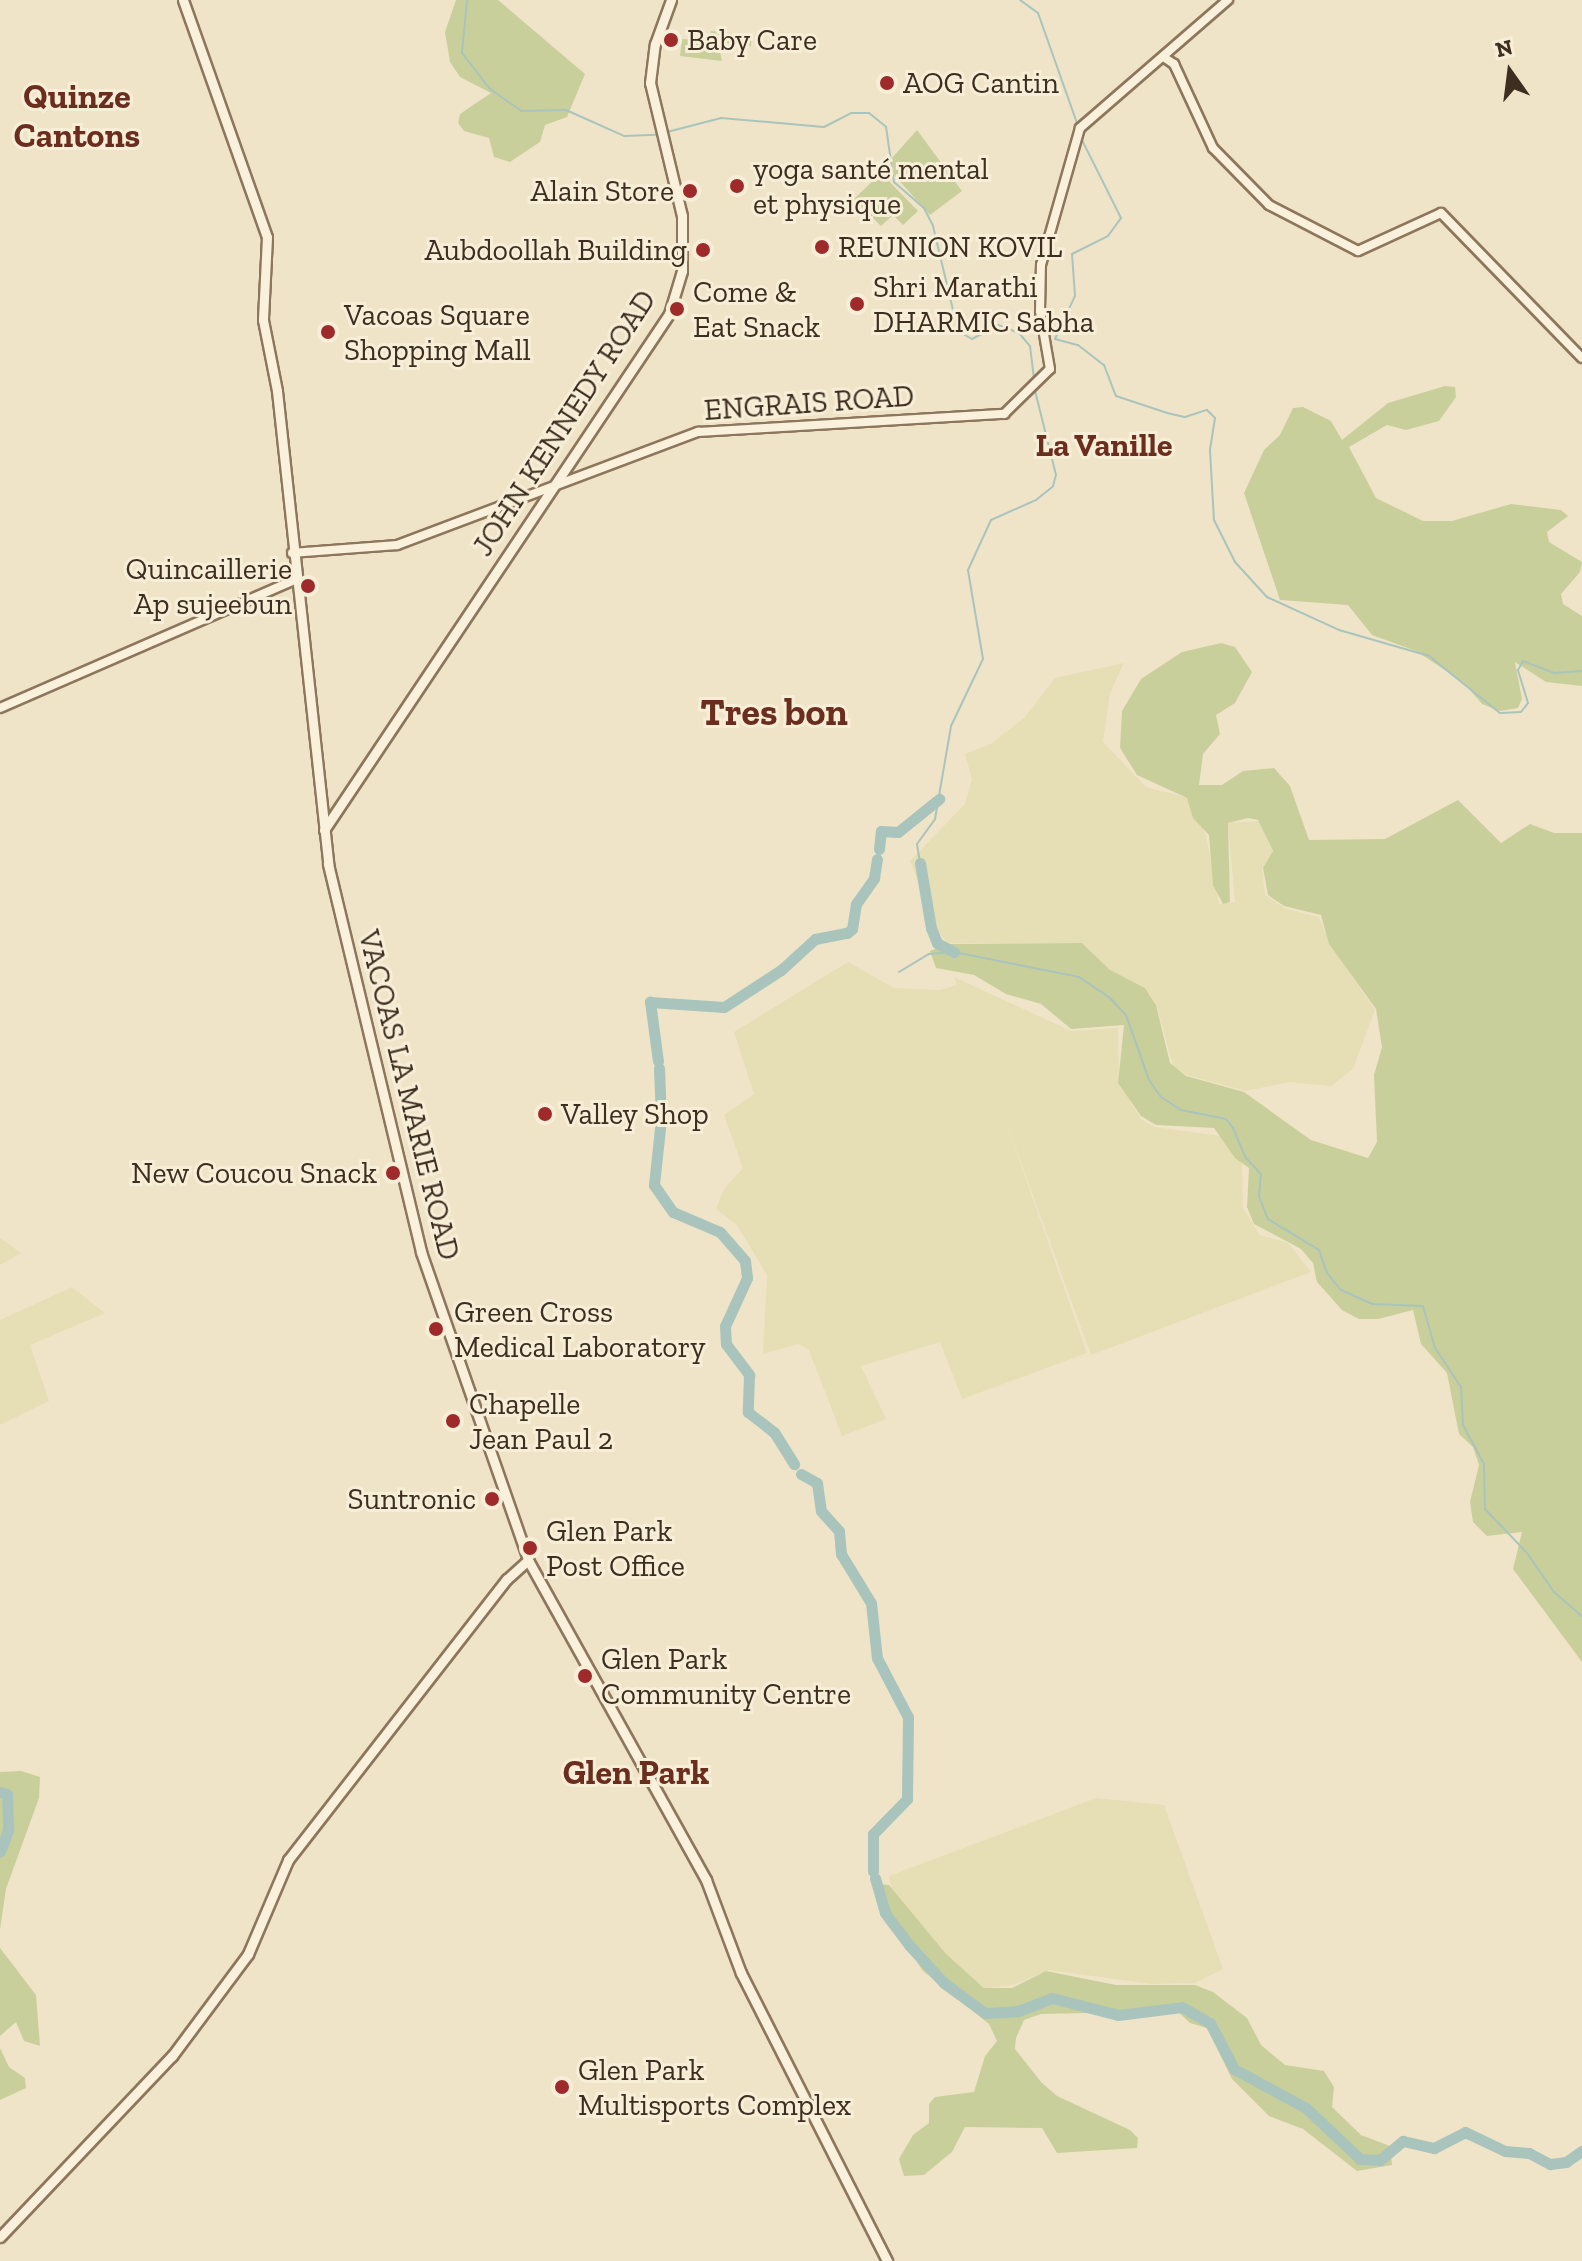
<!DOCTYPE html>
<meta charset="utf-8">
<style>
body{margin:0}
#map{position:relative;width:1582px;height:2261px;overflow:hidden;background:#f0e4c8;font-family:"Zilla Slab",serif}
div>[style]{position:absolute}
.farmland>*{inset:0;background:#e6deb5}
.green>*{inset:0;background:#c9cf9b}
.stream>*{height:2px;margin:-1px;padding:0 1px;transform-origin:1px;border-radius:1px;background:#a9c4bc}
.river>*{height:11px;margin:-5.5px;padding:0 5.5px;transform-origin:5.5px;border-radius:5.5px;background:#a9c4bc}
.roads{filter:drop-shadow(2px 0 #8d765c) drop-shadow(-2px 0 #8d765c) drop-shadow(0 2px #8d765c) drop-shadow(0 -2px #8d765c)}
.tertiary>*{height:8px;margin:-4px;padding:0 4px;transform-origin:4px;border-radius:4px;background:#faf1dc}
.secondary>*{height:9px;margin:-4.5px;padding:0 4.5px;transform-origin:4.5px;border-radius:4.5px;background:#faf1dc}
.dots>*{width:22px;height:22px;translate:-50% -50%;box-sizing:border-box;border:4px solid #f7eed8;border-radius:50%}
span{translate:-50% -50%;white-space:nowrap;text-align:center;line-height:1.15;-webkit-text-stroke:6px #f7eed8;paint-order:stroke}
.poi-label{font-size:30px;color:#3d2e20}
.left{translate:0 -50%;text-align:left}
.right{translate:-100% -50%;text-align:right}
.street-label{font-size:30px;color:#3d2e20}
.neighbourhood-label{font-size:32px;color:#6b2e1e;font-weight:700}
.quarter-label{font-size:34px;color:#6b2e1e;font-weight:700}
.district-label{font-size:38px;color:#6b2e1e;font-weight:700}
.north{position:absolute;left:1470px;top:32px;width:80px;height:80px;-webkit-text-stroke:6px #f7eed8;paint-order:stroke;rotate:346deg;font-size:22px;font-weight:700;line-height:32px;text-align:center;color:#3d2e20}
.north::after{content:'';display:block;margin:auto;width:28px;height:36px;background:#3d2e20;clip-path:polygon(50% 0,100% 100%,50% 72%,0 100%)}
</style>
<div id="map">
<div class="farmland">
<div style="clip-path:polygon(1124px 663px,1110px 693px,1103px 742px,1146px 787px,1188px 798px,1206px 835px,1219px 904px,1235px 902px,1228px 823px,1259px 821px,1273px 853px,1262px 869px,1265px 895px,1286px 909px,1319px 917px,1331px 946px,1375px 1010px,1353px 1069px,1331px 1086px,1289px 1082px,1246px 1091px,1187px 1075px,1173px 1066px,1156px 1003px,1144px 987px,1109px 970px,1083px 943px,947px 943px,938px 931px,910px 861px,965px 804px,972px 779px,965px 754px,991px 744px,1024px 718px,1055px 678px)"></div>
<div style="clip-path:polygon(848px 962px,894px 988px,940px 990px,957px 985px,954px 977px,1071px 1031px,1118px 1028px,1119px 1082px,1141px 1119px,1154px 1127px,1221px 1136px,1242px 1162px,1243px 1208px,1260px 1235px,1288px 1243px,1311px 1272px,1091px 1355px,1000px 1105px,1087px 1353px,962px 1399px,940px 1342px,861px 1366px,886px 1419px,842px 1436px,809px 1350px,798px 1344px,763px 1354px,767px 1275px,737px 1225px,716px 1209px,724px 1189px,743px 1168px,724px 1115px,754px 1094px,734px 1032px)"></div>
<div style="clip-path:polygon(0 1238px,21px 1253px,0 1265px)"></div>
<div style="clip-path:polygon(72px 1287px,105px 1313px,30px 1345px,49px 1401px,0 1425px,0 1320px)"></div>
<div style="clip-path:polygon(1096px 1798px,1164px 1805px,1223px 1969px,1195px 1983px,1152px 1984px,1048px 1970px,1013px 1985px,985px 1988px,948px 1958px,891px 1887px,889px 1876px)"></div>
</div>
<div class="green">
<div style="clip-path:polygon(456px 0,498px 0,585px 74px,567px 117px,545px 125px,540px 142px,510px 162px,494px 157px,489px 138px,464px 131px,458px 123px,460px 114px,491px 93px,460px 77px,450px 62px,445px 32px)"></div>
<div style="clip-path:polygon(711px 31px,752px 35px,751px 46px,718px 42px,722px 61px,680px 56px,682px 39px,709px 41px)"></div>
<div style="clip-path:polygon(917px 130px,962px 191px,930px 215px,894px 175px,892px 158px)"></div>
<div style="clip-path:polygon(881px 173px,918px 211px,903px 225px,893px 215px,881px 226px,854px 199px)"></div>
<div style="clip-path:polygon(1445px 386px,1455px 387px,1456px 397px,1439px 421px,1406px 430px,1387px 425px,1349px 447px,1376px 498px,1423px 521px,1452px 521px,1511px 504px,1561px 510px,1568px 516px,1547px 532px,1549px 542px,1582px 562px,1580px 572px,1561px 594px,1563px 604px,1582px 616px,1582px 686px,1546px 682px,1515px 662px,1522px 699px,1518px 708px,1500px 711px,1482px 704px,1463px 682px,1416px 651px,1372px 635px,1348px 605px,1280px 600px,1244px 493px,1264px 450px,1280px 435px,1293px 408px,1303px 407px,1331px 421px,1342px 440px,1388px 403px)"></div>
<div style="clip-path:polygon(1221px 643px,1235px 647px,1252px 672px,1235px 703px,1216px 715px,1220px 734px,1203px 754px,1199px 785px,1222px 785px,1243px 771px,1274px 768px,1290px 786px,1309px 840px,1385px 839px,1458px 800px,1501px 843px,1530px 824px,1554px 833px,1582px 833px,1582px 1662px,1513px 1569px,1522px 1532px,1487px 1536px,1473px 1522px,1470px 1502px,1479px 1465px,1473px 1447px,1459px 1434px,1447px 1373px,1421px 1344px,1413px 1310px,1378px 1319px,1359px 1319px,1342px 1310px,1317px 1282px,1313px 1263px,1301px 1249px,1254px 1224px,1247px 1207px,1249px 1168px,1235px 1158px,1214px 1128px,1156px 1125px,1141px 1116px,1118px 1083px,1124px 1025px,1071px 1029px,1041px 1004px,1006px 994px,974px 975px,936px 968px,930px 951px,948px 944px,1082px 943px,1110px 970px,1145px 988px,1156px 1005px,1170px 1063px,1186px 1076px,1244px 1092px,1311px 1140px,1368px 1158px,1377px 1142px,1374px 1075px,1382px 1047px,1376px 1009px,1329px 944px,1321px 915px,1284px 906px,1268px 895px,1263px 868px,1273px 851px,1258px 820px,1248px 818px,1228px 823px,1230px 902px,1223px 904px,1213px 885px,1209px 835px,1193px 818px,1187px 798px,1137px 775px,1120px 748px,1122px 711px,1141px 679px,1182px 652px)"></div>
<div style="clip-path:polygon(21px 1771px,40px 1777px,39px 1798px,6px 1889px,0 1930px,0 1772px)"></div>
<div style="clip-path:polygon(879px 1884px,889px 1885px,946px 1954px,984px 1988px,1012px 1988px,1046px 1971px,1116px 1985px,1195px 1985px,1213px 1992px,1247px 2018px,1261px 2045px,1285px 2065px,1324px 2071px,1334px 2087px,1332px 2107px,1361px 2135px,1390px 2146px,1392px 2165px,1357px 2171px,1303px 2129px,1269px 2116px,1232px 2079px,1207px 2028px,1190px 2023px,1171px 2005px,1134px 2012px,1041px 2014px,1024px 2020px,1016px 2038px,1015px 2049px,1041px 2082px,1057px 2096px,1130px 2130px,1138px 2138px,1137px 2148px,1057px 2153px,1042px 2128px,965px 2127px,952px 2152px,924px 2175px,904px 2176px,899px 2159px,913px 2135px,929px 2123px,929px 2104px,935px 2097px,974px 2092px,985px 2056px,997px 2041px,989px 2024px,923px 1971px,878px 1904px)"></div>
<div style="clip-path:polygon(0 1948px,36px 1995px,40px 2046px,24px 2041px,16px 2022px,0 2036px)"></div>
<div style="clip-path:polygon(0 2048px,9px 2067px,25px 2078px,26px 2088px,0 2100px)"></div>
</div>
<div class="stream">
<div style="left:467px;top:0;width:53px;rotate:95.4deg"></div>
<div style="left:462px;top:53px;width:46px;rotate:52.1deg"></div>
<div style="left:490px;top:89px;width:38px;rotate:35deg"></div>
<div style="left:521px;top:111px;width:45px;rotate:-1.3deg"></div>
<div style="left:566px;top:110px;width:64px;rotate:24.1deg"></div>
<div style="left:624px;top:136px;width:33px;rotate:-2deg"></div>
<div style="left:1020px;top:0;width:22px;rotate:36deg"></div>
<div style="left:1038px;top:13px;width:117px;rotate:70.5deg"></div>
<div style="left:667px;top:132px;width:56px;rotate:-14.5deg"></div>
<div style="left:721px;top:118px;width:103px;rotate:5deg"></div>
<div style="left:824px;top:127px;width:31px;rotate:-27deg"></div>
<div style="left:852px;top:113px;width:17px"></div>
<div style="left:869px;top:113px;width:22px;rotate:39deg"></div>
<div style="left:886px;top:127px;width:56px;rotate:81.7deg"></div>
<div style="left:894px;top:182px;width:40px;rotate:41deg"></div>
<div style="left:924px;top:208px;width:20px;rotate:63deg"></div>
<div style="left:933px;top:226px;width:108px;rotate:76.6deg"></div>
<div style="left:958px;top:331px;width:16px;rotate:30deg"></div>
<div style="left:972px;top:339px;width:30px;rotate:-28deg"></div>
<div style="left:998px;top:325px;width:22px;rotate:21deg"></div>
<div style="left:1019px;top:333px;width:17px;rotate:50deg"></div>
<div style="left:1030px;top:346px;width:34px;rotate:83deg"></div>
<div style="left:1055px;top:339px;width:24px;rotate:15deg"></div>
<div style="left:1078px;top:345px;width:33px;rotate:38deg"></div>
<div style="left:1104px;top:365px;width:33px;rotate:69deg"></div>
<div style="left:1116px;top:396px;width:54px;rotate:18.4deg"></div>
<div style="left:1167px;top:413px;width:18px;rotate:13deg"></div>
<div style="left:1185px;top:417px;width:23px;rotate:-18deg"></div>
<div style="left:1207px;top:410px;width:11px;rotate:45deg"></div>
<div style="left:1215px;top:418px;width:33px;rotate:99deg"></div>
<div style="left:1210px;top:451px;width:69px;rotate:86.7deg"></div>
<div style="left:1214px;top:520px;width:47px;rotate:63.4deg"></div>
<div style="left:1235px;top:562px;width:47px;rotate:47.6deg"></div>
<div style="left:1267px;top:597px;width:79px;rotate:24.6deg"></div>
<div style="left:1339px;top:630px;width:94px;rotate:16.1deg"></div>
<div style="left:1429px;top:656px;width:91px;rotate:38.8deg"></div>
<div style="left:1500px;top:713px;width:21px;rotate:-3deg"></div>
<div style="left:1521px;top:712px;width:11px;rotate:-52deg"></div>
<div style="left:1528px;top:703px;width:34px;rotate:-107deg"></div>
<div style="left:1518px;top:670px;width:10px;rotate:-61deg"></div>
<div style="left:1523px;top:661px;width:33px;rotate:21deg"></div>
<div style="left:1554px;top:673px;width:28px;rotate:-4deg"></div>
<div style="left:1055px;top:339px;width:47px;rotate:-65.1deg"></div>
<div style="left:1075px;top:296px;width:42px;rotate:-94.1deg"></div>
<div style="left:1072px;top:254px;width:40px;rotate:-26.6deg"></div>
<div style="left:1108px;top:236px;width:22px;rotate:-54deg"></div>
<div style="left:1121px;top:218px;width:89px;rotate:-116.6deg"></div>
<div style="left:920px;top:863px;width:19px;rotate:-99deg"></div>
<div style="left:917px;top:844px;width:31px;rotate:-54deg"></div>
<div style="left:935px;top:819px;width:94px;rotate:-80.2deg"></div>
<div style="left:951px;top:726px;width:74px;rotate:-64.5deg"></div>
<div style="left:983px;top:659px;width:90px;rotate:-99.6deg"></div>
<div style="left:968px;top:570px;width:55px;rotate:-65.3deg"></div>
<div style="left:991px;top:520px;width:49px;rotate:-24deg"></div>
<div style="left:1036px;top:500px;width:22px;rotate:-39deg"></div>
<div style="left:1053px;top:486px;width:11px;rotate:-75deg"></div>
<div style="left:1056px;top:475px;width:87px;rotate:-104deg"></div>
<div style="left:899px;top:972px;width:35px;rotate:-31deg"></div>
<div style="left:929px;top:954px;width:25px;rotate:-5deg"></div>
<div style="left:954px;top:952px;width:127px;rotate:11.3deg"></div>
<div style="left:1079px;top:977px;width:37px;rotate:34deg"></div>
<div style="left:1110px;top:998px;width:23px;rotate:47deg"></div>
<div style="left:1126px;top:1015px;width:69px;rotate:70.5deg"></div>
<div style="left:1149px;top:1080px;width:21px;rotate:55deg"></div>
<div style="left:1161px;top:1097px;width:24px;rotate:33deg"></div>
<div style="left:1181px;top:1110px;width:46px;rotate:11.3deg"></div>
<div style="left:1226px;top:1119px;width:11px;rotate:52deg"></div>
<div style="left:1233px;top:1128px;width:33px;rotate:67deg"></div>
<div style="left:1246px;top:1158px;width:22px;rotate:47deg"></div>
<div style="left:1261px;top:1174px;width:22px;rotate:95deg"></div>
<div style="left:1259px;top:1196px;width:25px;rotate:69deg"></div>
<div style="left:1268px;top:1219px;width:60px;rotate:31.3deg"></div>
<div style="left:1319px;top:1250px;width:24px;rotate:71deg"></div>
<div style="left:1327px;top:1273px;width:22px;rotate:51deg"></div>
<div style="left:1341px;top:1290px;width:35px;rotate:24deg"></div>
<div style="left:1373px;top:1304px;width:50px;rotate:2.3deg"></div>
<div style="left:1423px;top:1306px;width:44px;rotate:74.1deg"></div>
<div style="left:1435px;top:1348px;width:47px;rotate:56.3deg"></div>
<div style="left:1461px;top:1387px;width:38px;rotate:87deg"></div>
<div style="left:1463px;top:1425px;width:44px;rotate:61.7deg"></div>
<div style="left:1484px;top:1464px;width:45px;rotate:88.7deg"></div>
<div style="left:1485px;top:1509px;width:61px;rotate:46.3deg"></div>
<div style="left:1527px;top:1553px;width:47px;rotate:55.3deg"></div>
<div style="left:1554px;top:1592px;width:37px;rotate:41deg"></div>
</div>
<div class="river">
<div style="left:879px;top:849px;width:18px;rotate:-84deg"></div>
<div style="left:881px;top:831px;width:17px;rotate:3deg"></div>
<div style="left:898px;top:832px;width:53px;rotate:-38.8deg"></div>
<div style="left:920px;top:863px;width:66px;rotate:80.4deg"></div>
<div style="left:931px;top:928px;width:16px;rotate:68deg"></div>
<div style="left:937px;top:943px;width:19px;rotate:28deg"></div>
<div style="left:658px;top:1061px;width:60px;rotate:-97.7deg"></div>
<div style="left:650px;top:1002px;width:74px;rotate:3.9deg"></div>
<div style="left:724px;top:1007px;width:68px;rotate:-33deg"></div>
<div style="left:781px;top:970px;width:46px;rotate:-42.4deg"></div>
<div style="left:815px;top:939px;width:33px;rotate:-11deg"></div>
<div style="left:847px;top:933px;width:6px;rotate:-39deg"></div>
<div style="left:852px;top:929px;width:25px;rotate:-81deg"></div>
<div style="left:856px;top:904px;width:32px;rotate:-55deg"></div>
<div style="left:874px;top:878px;width:19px;rotate:-81deg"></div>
<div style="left:659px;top:1068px;width:51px;rotate:87.8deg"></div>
<div style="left:661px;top:1119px;width:66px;rotate:96.1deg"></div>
<div style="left:654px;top:1185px;width:33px;rotate:55deg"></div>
<div style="left:673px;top:1212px;width:51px;rotate:23.1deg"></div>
<div style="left:720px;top:1232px;width:38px;rotate:49deg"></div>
<div style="left:745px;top:1261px;width:17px;rotate:83deg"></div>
<div style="left:747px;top:1278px;width:53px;rotate:114.6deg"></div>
<div style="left:725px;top:1326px;width:18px;rotate:87deg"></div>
<div style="left:726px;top:1344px;width:39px;rotate:53deg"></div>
<div style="left:749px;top:1375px;width:37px;rotate:92deg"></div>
<div style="left:748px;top:1412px;width:33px;rotate:38deg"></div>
<div style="left:774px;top:1432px;width:38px;rotate:58deg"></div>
<div style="left:801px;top:1474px;width:18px;rotate:29deg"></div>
<div style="left:817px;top:1483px;width:28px;rotate:82deg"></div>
<div style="left:821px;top:1511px;width:27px;rotate:48deg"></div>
<div style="left:839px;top:1531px;width:23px;rotate:85deg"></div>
<div style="left:841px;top:1554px;width:57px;rotate:58.5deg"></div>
<div style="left:871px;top:1603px;width:55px;rotate:83.8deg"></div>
<div style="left:877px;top:1658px;width:67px;rotate:62.3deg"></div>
<div style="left:908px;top:1717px;width:82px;rotate:90.7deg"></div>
<div style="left:907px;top:1799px;width:49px;rotate:134.2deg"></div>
<div style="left:873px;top:1834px;width:37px;rotate:90deg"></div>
<div style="left:0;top:1792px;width:7px;rotate:16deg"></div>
<div style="left:7px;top:1794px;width:36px;rotate:88deg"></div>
<div style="left:8px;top:1830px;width:23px;rotate:110deg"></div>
<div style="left:875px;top:1878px;width:36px;rotate:74deg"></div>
<div style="left:885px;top:1913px;width:40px;rotate:53deg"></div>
<div style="left:909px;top:1945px;width:52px;rotate:47.4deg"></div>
<div style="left:944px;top:1983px;width:51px;rotate:36.2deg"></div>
<div style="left:985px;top:2013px;width:33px;rotate:-3deg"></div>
<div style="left:1018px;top:2011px;width:36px;rotate:-21deg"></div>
<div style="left:1052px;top:1998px;width:68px;rotate:14.4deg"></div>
<div style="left:1118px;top:2015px;width:64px;rotate:-7.1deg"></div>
<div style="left:1182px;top:2007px;width:32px;rotate:30deg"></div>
<div style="left:1210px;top:2023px;width:52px;rotate:62.4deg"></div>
<div style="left:1234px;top:2069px;width:82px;rotate:28.4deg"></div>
<div style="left:1306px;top:2108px;width:74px;rotate:43.4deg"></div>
<div style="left:1360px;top:2159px;width:20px;rotate:3deg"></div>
<div style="left:1380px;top:2160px;width:30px;rotate:-40deg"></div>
<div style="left:1403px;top:2141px;width:32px;rotate:13deg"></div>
<div style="left:1434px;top:2148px;width:35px;rotate:-27deg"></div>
<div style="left:1465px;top:2132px;width:44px;rotate:25.4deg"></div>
<div style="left:1505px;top:2151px;width:24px;rotate:5deg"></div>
<div style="left:1529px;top:2153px;width:24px;rotate:28deg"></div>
<div style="left:1550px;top:2164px;width:16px;rotate:-7deg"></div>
<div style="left:1566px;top:2162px;width:19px;rotate:-35deg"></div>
</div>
<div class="roads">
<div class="tertiary">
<div style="left:1165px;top:58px;width:11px;rotate:34deg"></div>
<div style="left:1174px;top:64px;width:93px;rotate:65.1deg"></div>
<div style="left:1213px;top:148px;width:80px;rotate:45.5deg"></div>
<div style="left:1269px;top:205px;width:100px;rotate:27.3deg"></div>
<div style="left:1358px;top:251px;width:91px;rotate:-24.6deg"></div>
<div style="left:1441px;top:213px;width:202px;rotate:45.8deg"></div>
<div style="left:292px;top:553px;width:105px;rotate:-4.4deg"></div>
<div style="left:397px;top:545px;width:322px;rotate:-20.6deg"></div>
<div style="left:698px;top:432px;width:307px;rotate:-3.4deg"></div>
<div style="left:1004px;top:414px;width:64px;rotate:-44.4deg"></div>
<div style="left:1050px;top:369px;width:59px;rotate:-99.8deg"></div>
<div style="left:1040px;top:311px;width:46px;rotate:-88.8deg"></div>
<div style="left:1041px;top:265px;width:142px;rotate:-74.1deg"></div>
<div style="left:1080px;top:128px;width:196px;rotate:-40.9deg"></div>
<div style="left:0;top:708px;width:322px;rotate:-23.5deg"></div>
</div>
<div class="secondary">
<div style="left:183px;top:0;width:251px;rotate:70.5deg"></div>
<div style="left:267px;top:237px;width:83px;rotate:92.8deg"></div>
<div style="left:263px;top:320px;width:72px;rotate:78.8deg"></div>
<div style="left:277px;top:391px;width:476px;rotate:83.8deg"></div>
<div style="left:328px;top:864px;width:399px;rotate:76.5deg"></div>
<div style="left:421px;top:1252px;width:326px;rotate:70.8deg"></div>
<div style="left:528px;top:1560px;width:366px;rotate:60.9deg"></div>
<div style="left:706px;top:1880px;width:99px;rotate:69.4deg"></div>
<div style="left:741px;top:1973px;width:323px;rotate:63.1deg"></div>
<div style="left:324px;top:830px;width:621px;rotate:-56.23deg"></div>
<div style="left:669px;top:314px;width:45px;rotate:-73.2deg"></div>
<div style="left:682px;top:271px;width:55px;rotate:-90deg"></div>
<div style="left:682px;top:216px;width:137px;rotate:-103.5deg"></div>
<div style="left:650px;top:83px;width:39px;rotate:-83deg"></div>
<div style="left:655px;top:44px;width:47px;rotate:-70deg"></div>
<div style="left:0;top:2237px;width:250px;rotate:-46.5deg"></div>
<div style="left:172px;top:2056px;width:127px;rotate:-53.3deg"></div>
<div style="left:248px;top:1954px;width:102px;rotate:-66.9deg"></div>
<div style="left:288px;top:1860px;width:356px;rotate:-52.1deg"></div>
<div style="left:507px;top:1579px;width:28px;rotate:-42deg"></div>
</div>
</div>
<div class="dots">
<div style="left:671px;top:40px;background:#9e2a2b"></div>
<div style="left:887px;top:83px;background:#9e2a2b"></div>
<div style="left:737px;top:186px;background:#9e2a2b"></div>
<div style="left:690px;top:191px;background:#9e2a2b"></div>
<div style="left:822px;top:247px;background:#9e2a2b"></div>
<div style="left:703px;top:250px;background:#9e2a2b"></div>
<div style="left:857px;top:304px;background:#9e2a2b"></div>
<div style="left:677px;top:309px;background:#9e2a2b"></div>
<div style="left:328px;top:332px;background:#9e2a2b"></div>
<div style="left:308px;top:586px;background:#9e2a2b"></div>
<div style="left:545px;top:1114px;background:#9e2a2b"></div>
<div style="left:393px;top:1173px;background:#9e2a2b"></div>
<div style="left:436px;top:1329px;background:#9e2a2b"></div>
<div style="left:453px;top:1421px;background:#9e2a2b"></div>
<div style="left:492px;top:1499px;background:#9e2a2b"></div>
<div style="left:530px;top:1548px;background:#9e2a2b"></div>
<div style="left:585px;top:1676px;background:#9e2a2b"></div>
<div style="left:562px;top:2087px;background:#9e2a2b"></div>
</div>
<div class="poi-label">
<span class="left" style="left:687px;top:40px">Baby Care</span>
<span class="left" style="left:903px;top:83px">AOG Cantin</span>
<span class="left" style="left:753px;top:186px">yoga santé mental<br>et physique</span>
<span class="right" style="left:674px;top:191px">Alain Store</span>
<span class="left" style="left:838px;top:247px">REUNION KOVIL</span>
<span class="right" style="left:687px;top:250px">Aubdoollah Building</span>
<span class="left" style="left:873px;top:304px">Shri Marathi<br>DHARMIC Sabha</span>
<span class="left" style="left:693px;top:309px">Come &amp;<br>Eat Snack</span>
<span class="left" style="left:344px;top:332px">Vacoas Square<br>Shopping Mall</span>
<span class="right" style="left:292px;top:586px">Quincaillerie<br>Ap sujeebun</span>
<span class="left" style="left:561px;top:1114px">Valley Shop</span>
<span class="right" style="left:377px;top:1173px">New Coucou Snack</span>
<span class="left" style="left:454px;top:1329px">Green Cross<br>Medical Laboratory</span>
<span class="left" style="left:469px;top:1421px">Chapelle<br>Jean Paul 2</span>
<span class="right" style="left:476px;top:1499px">Suntronic</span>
<span class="left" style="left:546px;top:1548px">Glen Park<br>Post Office</span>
<span class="left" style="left:601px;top:1676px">Glen Park<br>Community Centre</span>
<span class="left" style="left:578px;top:2087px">Glen Park<br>Multisports Complex</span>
</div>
<div class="street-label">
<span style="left:809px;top:403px;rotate:-4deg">ENGRAIS ROAD</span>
<span style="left:564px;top:423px;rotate:-57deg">JOHN KENNEDY ROAD</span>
<span style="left:409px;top:1095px;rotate:76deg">VACOAS LA MARIE ROAD</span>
</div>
<div class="neighbourhood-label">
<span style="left:1104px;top:445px">La Vanille</span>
</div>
<div class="quarter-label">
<span style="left:77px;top:116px">Quinze<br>Cantons</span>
<span style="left:636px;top:1773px">Glen Park</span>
</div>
<div class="district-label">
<span style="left:774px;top:713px">Tres bon</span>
</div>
<div class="north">N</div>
</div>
